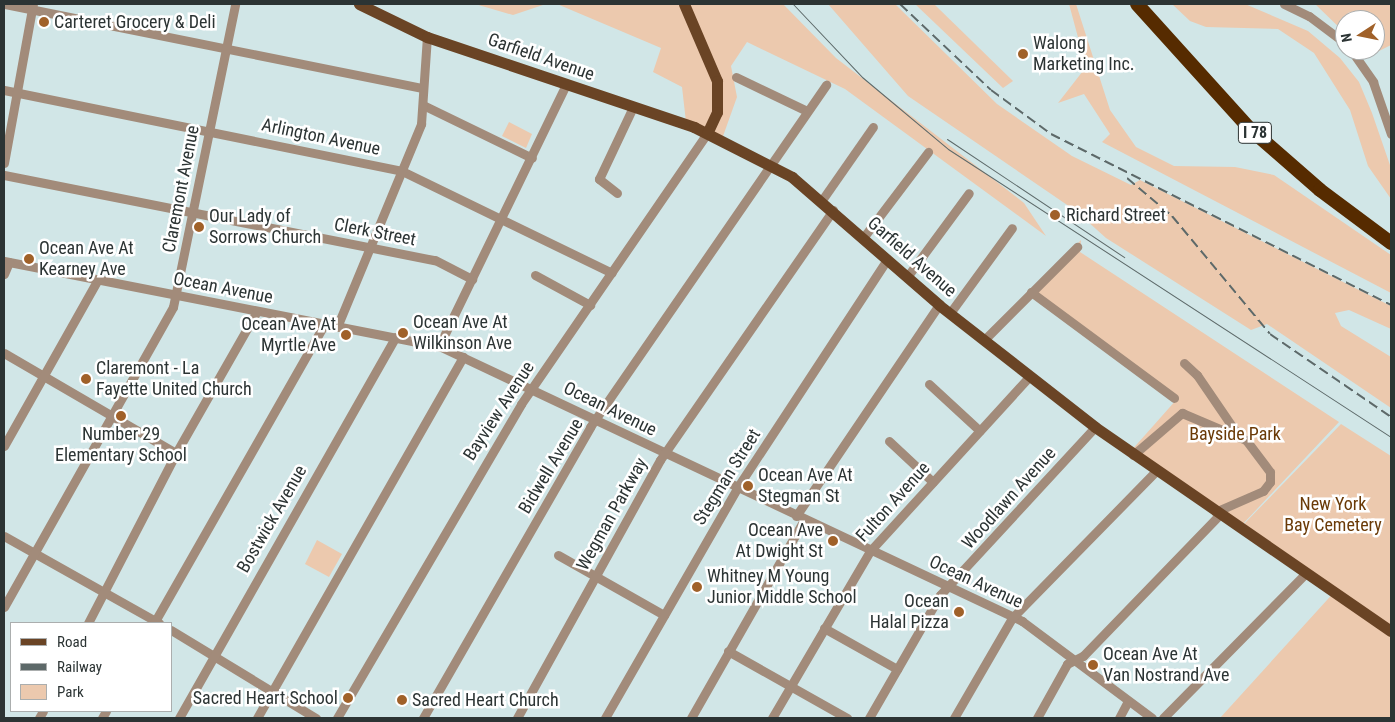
<!DOCTYPE html>
<style>
body{margin:0}
#map{position:relative;width:1395px;height:722px;overflow:hidden;background:#d1e6e7;font-family:"Roboto Condensed",sans-serif}
div>[style]{position:absolute}
.green>*{inset:0;background:#ecc9ae}
.minor>*{height:9px;margin:-4.5px;padding:0 4.5px;transform-origin:4.5px;border-radius:4.5px;background:#a28b7a}
.major>*{height:11px;margin:-5.5px;padding:0 5.5px;transform-origin:5.5px;border-radius:5.5px;background:#6a4425}
.highway>*{height:14px;margin:-7px;padding:0 7px;transform-origin:7px;border-radius:7px;background:#562b00}
.tram>*{height:1px;margin:-0.5px;padding:0 0.5px;transform-origin:0.5px;border-radius:0.5px;background:#5d6969}
.rail>*{height:2px;margin-top:-1px;transform-origin:0;background:repeating-linear-gradient(90deg,#5d6969 0 10px,transparent 0 15px)}
.dots>*{width:14px;height:14px;translate:-50% -50%;box-sizing:border-box;border:2px solid #fff;border-radius:50%}
span{translate:-50% -50%;white-space:nowrap;text-align:center;line-height:1.15;-webkit-text-stroke:5px #fff;paint-order:stroke}
.shield-label span{padding:1px 4px;background:#fff;border:1px solid;border-radius:4px;-webkit-text-stroke-width:0}
.shield-label{font-size:16px;color:#2c3434;font-weight:700}
.poi-label{font-size:18px;color:#2c3434}
.left{translate:0 -50%;text-align:left}
.right{translate:-100% -50%;text-align:right}
.street-label{font-size:18px;color:#2c3434}
.park-label{font-size:18px;color:#6a3a07}
.frame{position:absolute;inset:0;border:5px solid #2c3434;pointer-events:none}
.legend{position:absolute;left:10px;top:622px;width:162px;height:90px;box-sizing:border-box;background:#fff;border:1px solid #abaeae;margin:0;padding:6px 9px;list-style:none;font-size:15px;color:#2c3434}
.legend li{display:flex;align-items:center;gap:10px;height:25px}
.legend b{width:25px;border:1px solid #abaeae}
.north{position:absolute;left:1335px;top:10px;width:50px;height:50px;box-sizing:border-box;background:#fff;border:1px solid #abaeae;border-radius:50%;rotate:259deg;font-size:14px;font-weight:700;line-height:20px;text-align:center;color:#2c3434}
.north::after{content:'';display:block;margin:auto;width:18px;height:22px;background:#a06129;clip-path:polygon(50% 0,100% 100%,50% 72%,0 100%)}
</style>
<div id="map">
<div class="green">
<div style="clip-path:polygon(475px 4px,546px 4px,513px 15px)"></div>
<div style="clip-path:polygon(557px 4px,783px 4px,836px 58px,1024px 203px,1046px 236px,845px 89px,747px 42px,731px 66px,737px 97px,722px 139px,686px 122px,682px 87px,653px 72px,661px 48px)"></div>
<div style="clip-path:polygon(828px 4px,895px 4px,997px 104px,1072px 156px,1131px 185px,1140px 180px,1391px 306px,1391px 329px,1349px 310px,1335px 313px,1341px 326px,1391px 357px,1391px 408px,1267px 324px,1251px 330px,1106px 238px,1076px 211px,908px 96px)"></div>
<div style="clip-path:polygon(915px 4px,934px 4px,1013px 81px,1003px 88px)"></div>
<div style="clip-path:polygon(1069px 4px,1076px 4px,1110px 110px,1136px 147px,1174px 166px,1235px 167px,1274px 175px,1391px 255px,1391px 293px,1102px 142px,1110px 134px,1084px 94px,1058px 103px,1086px 67px)"></div>
<div style="clip-path:polygon(1172px 4px,1245px 4px,1308px 31px,1340px 58px,1359px 82px,1372px 113px,1391px 168px,1391px 199px,1368px 166px,1350px 110px,1314px 53px,1278px 29px,1206px 27px,1190px 21px)"></div>
<div style="clip-path:polygon(1315px 4px,1391px 4px,1391px 45px,1367px 57px,1361px 50px,1375px 50px,1375px 20px,1345px 20px,1345px 33px)"></div>
<div style="clip-path:polygon(509px 122px,532px 134px,526px 148px,502px 136px)"></div>
<div style="clip-path:polygon(1081px 240px,1080px 252px,1339px 422px,1241px 526px,1130px 452px,1177px 399px,1032px 290px)"></div>
<div style="clip-path:polygon(1341px 424px,1391px 456px,1391px 718px,1220px 718px,1337px 589px,1244px 524px)"></div>
<div style="clip-path:polygon(317px 540px,342px 554px,329px 577px,305px 564px)"></div>
</div>
<div class="minor">
<div style="left:5px;top:4px;width:426px;rotate:11.4deg"></div>
<div style="left:1284px;top:4px;width:28px;rotate:26deg"></div>
<div style="left:1309px;top:16px;width:45px;rotate:36.9deg"></div>
<div style="left:1351px;top:50px;width:39px;rotate:55deg"></div>
<div style="left:1373px;top:82px;width:55px;rotate:70.9deg"></div>
<div style="left:736px;top:77px;width:79px;rotate:25.6deg"></div>
<div style="left:4px;top:90px;width:406px;rotate:11.5deg"></div>
<div style="left:402px;top:171px;width:233px;rotate:25.9deg"></div>
<div style="left:423px;top:105px;width:121px;rotate:25.9deg"></div>
<div style="left:4px;top:163px;width:162px;rotate:-79.7deg"></div>
<div style="left:4px;top:175px;width:439px;rotate:11.2deg"></div>
<div style="left:435px;top:260px;width:42px;rotate:27.2deg"></div>
<div style="left:617px;top:193px;width:23px;rotate:-142deg"></div>
<div style="left:599px;top:179px;width:80px;rotate:-64.7deg"></div>
<div style="left:822px;top:200px;width:89px;rotate:-55.1deg"></div>
<div style="left:863px;top:238px;width:108px;rotate:-52.9deg"></div>
<div style="left:4px;top:261px;width:443px;rotate:11.1deg"></div>
<div style="left:439px;top:346px;width:645px;rotate:25.25deg"></div>
<div style="left:1022px;top:621px;width:162px;rotate:36.7deg"></div>
<div style="left:4px;top:274px;width:13px;rotate:-67deg"></div>
<div style="left:535px;top:275px;width:63px;rotate:28.6deg"></div>
<div style="left:907px;top:277px;width:104px;rotate:-53.6deg"></div>
<div style="left:1031px;top:292px;width:178px;rotate:36.5deg"></div>
<div style="left:950px;top:313px;width:105px;rotate:-53.9deg"></div>
<div style="left:337px;top:327px;width:220px;rotate:-67.5deg"></div>
<div style="left:421px;top:124px;width:87px;rotate:-86.1deg"></div>
<div style="left:984px;top:340px;width:132px;rotate:-45deg"></div>
<div style="left:439px;top:346px;width:291px;rotate:-64.1deg"></div>
<div style="left:4px;top:353px;width:199px;rotate:30.2deg"></div>
<div style="left:1184px;top:363px;width:18px;rotate:43deg"></div>
<div style="left:1197px;top:375px;width:73px;rotate:55.7deg"></div>
<div style="left:929px;top:384px;width:69px;rotate:42.7deg"></div>
<div style="left:889px;top:441px;width:60px;rotate:43deg"></div>
<div style="left:4px;top:446px;width:192px;rotate:-60.6deg"></div>
<div style="left:1133px;top:455px;width:65px;rotate:-40.6deg"></div>
<div style="left:1182px;top:413px;width:69px;rotate:22.9deg"></div>
<div style="left:1246px;top:440px;width:40px;rotate:53deg"></div>
<div style="left:1270px;top:472px;width:10px;rotate:90deg"></div>
<div style="left:1270px;top:482px;width:11px;rotate:128deg"></div>
<div style="left:1263px;top:491px;width:52px;rotate:156.4deg"></div>
<div style="left:796px;top:516px;width:255px;rotate:-55.9deg"></div>
<div style="left:4px;top:536px;width:178px;rotate:29.3deg"></div>
<div style="left:558px;top:555px;width:122px;rotate:29.5deg"></div>
<div style="left:4px;top:607px;width:344px;rotate:-60.6deg"></div>
<div style="left:173px;top:307px;width:309px;rotate:-78.4deg"></div>
<div style="left:88px;top:623px;width:191px;rotate:-62.6deg"></div>
<div style="left:176px;top:453px;width:163px;rotate:-60.3deg"></div>
<div style="left:154px;top:623px;width:343px;rotate:-60.3deg"></div>
<div style="left:824px;top:628px;width:84px;rotate:29.3deg"></div>
<div style="left:171px;top:630px;width:170px;rotate:31.3deg"></div>
<div style="left:728px;top:651px;width:137px;rotate:29.4deg"></div>
<div style="left:39px;top:718px;width:8px;rotate:-60deg"></div>
<div style="left:102px;top:718px;width:8px;rotate:-60deg"></div>
<div style="left:179px;top:718px;width:438px;rotate:-60.4deg"></div>
<div style="left:257px;top:718px;width:416px;rotate:-60.3deg"></div>
<div style="left:337px;top:718px;width:364px;rotate:-59.6deg"></div>
<div style="left:521px;top:404px;width:329px;rotate:-55.5deg"></div>
<div style="left:423px;top:718px;width:336px;rotate:-60.1deg"></div>
<div style="left:590px;top:427px;width:416px;rotate:-55.4deg"></div>
<div style="left:517px;top:718px;width:295px;rotate:-61deg"></div>
<div style="left:660px;top:460px;width:304px;rotate:-55.3deg"></div>
<div style="left:605px;top:718px;width:265px;rotate:-60.1deg"></div>
<div style="left:737px;top:488px;width:273px;rotate:-56.7deg"></div>
<div style="left:691px;top:718px;width:228px;rotate:-60.3deg"></div>
<div style="left:772px;top:718px;width:194px;rotate:-59.6deg"></div>
<div style="left:870px;top:551px;width:237px;rotate:-47.6deg"></div>
<div style="left:869px;top:718px;width:142px;rotate:-60deg"></div>
<div style="left:940px;top:595px;width:229px;rotate:-47.3deg"></div>
<div style="left:954px;top:718px;width:116px;rotate:-59.9deg"></div>
<div style="left:1012px;top:618px;width:204px;rotate:-45.6deg"></div>
<div style="left:1037px;top:718px;width:62px;rotate:-60.9deg"></div>
<div style="left:1067px;top:664px;width:18px;rotate:-27deg"></div>
<div style="left:1083px;top:656px;width:196px;rotate:-46deg"></div>
<div style="left:1119px;top:718px;width:19px;rotate:-62deg"></div>
<div style="left:1163px;top:718px;width:202px;rotate:-45.4deg"></div>
</div>
<div class="major">
<div style="left:359px;top:4px;width:76px;rotate:25.9deg"></div>
<div style="left:427px;top:37px;width:282px;rotate:18.6deg"></div>
<div style="left:694px;top:127px;width:110px;rotate:27deg"></div>
<div style="left:792px;top:177px;width:195px;rotate:41deg"></div>
<div style="left:939px;top:305px;width:198px;rotate:38deg"></div>
<div style="left:1095px;top:427px;width:359px;rotate:34.6deg"></div>
<div style="left:684px;top:4px;width:84px;rotate:66.8deg"></div>
<div style="left:717px;top:81px;width:31px;rotate:90deg"></div>
<div style="left:717px;top:112px;width:23px;rotate:115deg"></div>
</div>
<div class="highway">
<div style="left:1137px;top:4px;width:167px;rotate:47.9deg"></div>
<div style="left:1249px;top:128px;width:94px;rotate:41.1deg"></div>
<div style="left:1320px;top:190px;width:89px;rotate:36.7deg"></div>
</div>
<div class="tram">
<div style="left:793px;top:4px;width:100px;rotate:46.6deg"></div>
<div style="left:862px;top:77px;width:112px;rotate:39.9deg"></div>
<div style="left:948px;top:149px;width:528px;rotate:33.03deg"></div>
<div style="left:947px;top:139px;width:213px;rotate:33.7deg"></div>
</div>
<div class="rail">
<div style="left:900px;top:4px;width:125px;rotate:43.4deg"></div>
<div style="left:991px;top:90px;width:74px;rotate:36.3deg"></div>
<div style="left:1051px;top:134px;width:381px;rotate:26.7deg"></div>
<div style="left:1127px;top:178px;width:59px;rotate:40.2deg"></div>
<div style="left:1172px;top:216px;width:153px;rotate:50.3deg"></div>
<div style="left:1270px;top:334px;width:147px;rotate:34.4deg"></div>
</div>
<div class="dots">
<div style="left:44px;top:22px;background:#a06129"></div>
<div style="left:1023px;top:54px;background:#a06129"></div>
<div style="left:1055px;top:215px;background:#a06129"></div>
<div style="left:199px;top:227px;background:#a06129"></div>
<div style="left:29px;top:259px;background:#a06129"></div>
<div style="left:403px;top:333px;background:#a06129"></div>
<div style="left:346px;top:335px;background:#a06129"></div>
<div style="left:86px;top:379px;background:#a06129"></div>
<div style="left:121px;top:416px;background:#a06129"></div>
<div style="left:748px;top:486px;background:#a06129"></div>
<div style="left:833px;top:541px;background:#a06129"></div>
<div style="left:697px;top:587px;background:#a06129"></div>
<div style="left:959px;top:612px;background:#a06129"></div>
<div style="left:1093px;top:665px;background:#a06129"></div>
<div style="left:348px;top:698px;background:#a06129"></div>
<div style="left:402px;top:700px;background:#a06129"></div>
</div>
<div class="shield-label">
<span style="left:1255px;top:133px">I 78</span>
</div>
<div class="poi-label">
<span class="left" style="left:54px;top:22px">Carteret Grocery &amp; Deli</span>
<span class="left" style="left:1033px;top:54px">Walong<br>Marketing Inc.</span>
<span class="left" style="left:1066px;top:215px">Richard Street</span>
<span class="left" style="left:209px;top:227px">Our Lady of<br>Sorrows Church</span>
<span class="left" style="left:39px;top:259px">Ocean Ave At<br>Kearney Ave</span>
<span class="left" style="left:413px;top:333px">Ocean Ave At<br>Wilkinson Ave</span>
<span class="right" style="left:336px;top:335px">Ocean Ave At<br>Myrtle Ave</span>
<span class="left" style="left:96px;top:379px">Claremont - La<br>Fayette United Church</span>
<span style="left:121px;top:445px">Number 29<br>Elementary School</span>
<span class="left" style="left:758px;top:486px">Ocean Ave At<br>Stegman St</span>
<span class="right" style="left:823px;top:541px">Ocean Ave<br>At Dwight St</span>
<span class="left" style="left:707px;top:587px">Whitney M Young<br>Junior Middle School</span>
<span class="right" style="left:949px;top:612px">Ocean<br>Halal Pizza</span>
<span class="left" style="left:1103px;top:665px">Ocean Ave At<br>Van Nostrand Ave</span>
<span class="right" style="left:338px;top:698px">Sacred Heart School</span>
<span class="left" style="left:412px;top:700px">Sacred Heart Church</span>
</div>
<div class="street-label">
<span style="left:541px;top:57px;rotate:19deg">Garfield Avenue</span>
<span style="left:321px;top:137px;rotate:12deg">Arlington Avenue</span>
<span style="left:181px;top:189px;rotate:-79deg">Claremont Avenue</span>
<span style="left:375px;top:232px;rotate:11deg">Clerk Street</span>
<span style="left:912px;top:257px;rotate:41deg">Garfield Avenue</span>
<span style="left:223px;top:288px;rotate:11deg">Ocean Avenue</span>
<span style="left:610px;top:409px;rotate:26deg">Ocean Avenue</span>
<span style="left:499px;top:411px;rotate:-57deg">Bayview Avenue</span>
<span style="left:551px;top:466px;rotate:-59deg">Bidwell Avenue</span>
<span style="left:727px;top:477px;rotate:-58deg">Stegman Street</span>
<span style="left:1009px;top:498px;rotate:-48deg">Woodlawn Avenue</span>
<span style="left:893px;top:502px;rotate:-48deg">Fulton Avenue</span>
<span style="left:612px;top:514px;rotate:-61deg">Wegman Parkway</span>
<span style="left:272px;top:519px;rotate:-60deg">Bostwick Avenue</span>
<span style="left:976px;top:582px;rotate:25deg">Ocean Avenue</span>
</div>
<div class="park-label">
<span style="left:1235px;top:434px">Bayside Park</span>
<span style="left:1333px;top:515px">New York<br>Bay Cemetery</span>
</div>
<div class="frame"></div>
<ul class="legend">
<li><b style="height:6px;background:#6a4425"></b>Road</li>
<li><b style="height:6px;background:#5d6969"></b>Railway</li>
<li><b style="height:14px;background:#ecc9ae"></b>Park</li>
</ul>
<div class="north">N</div>
</div>
